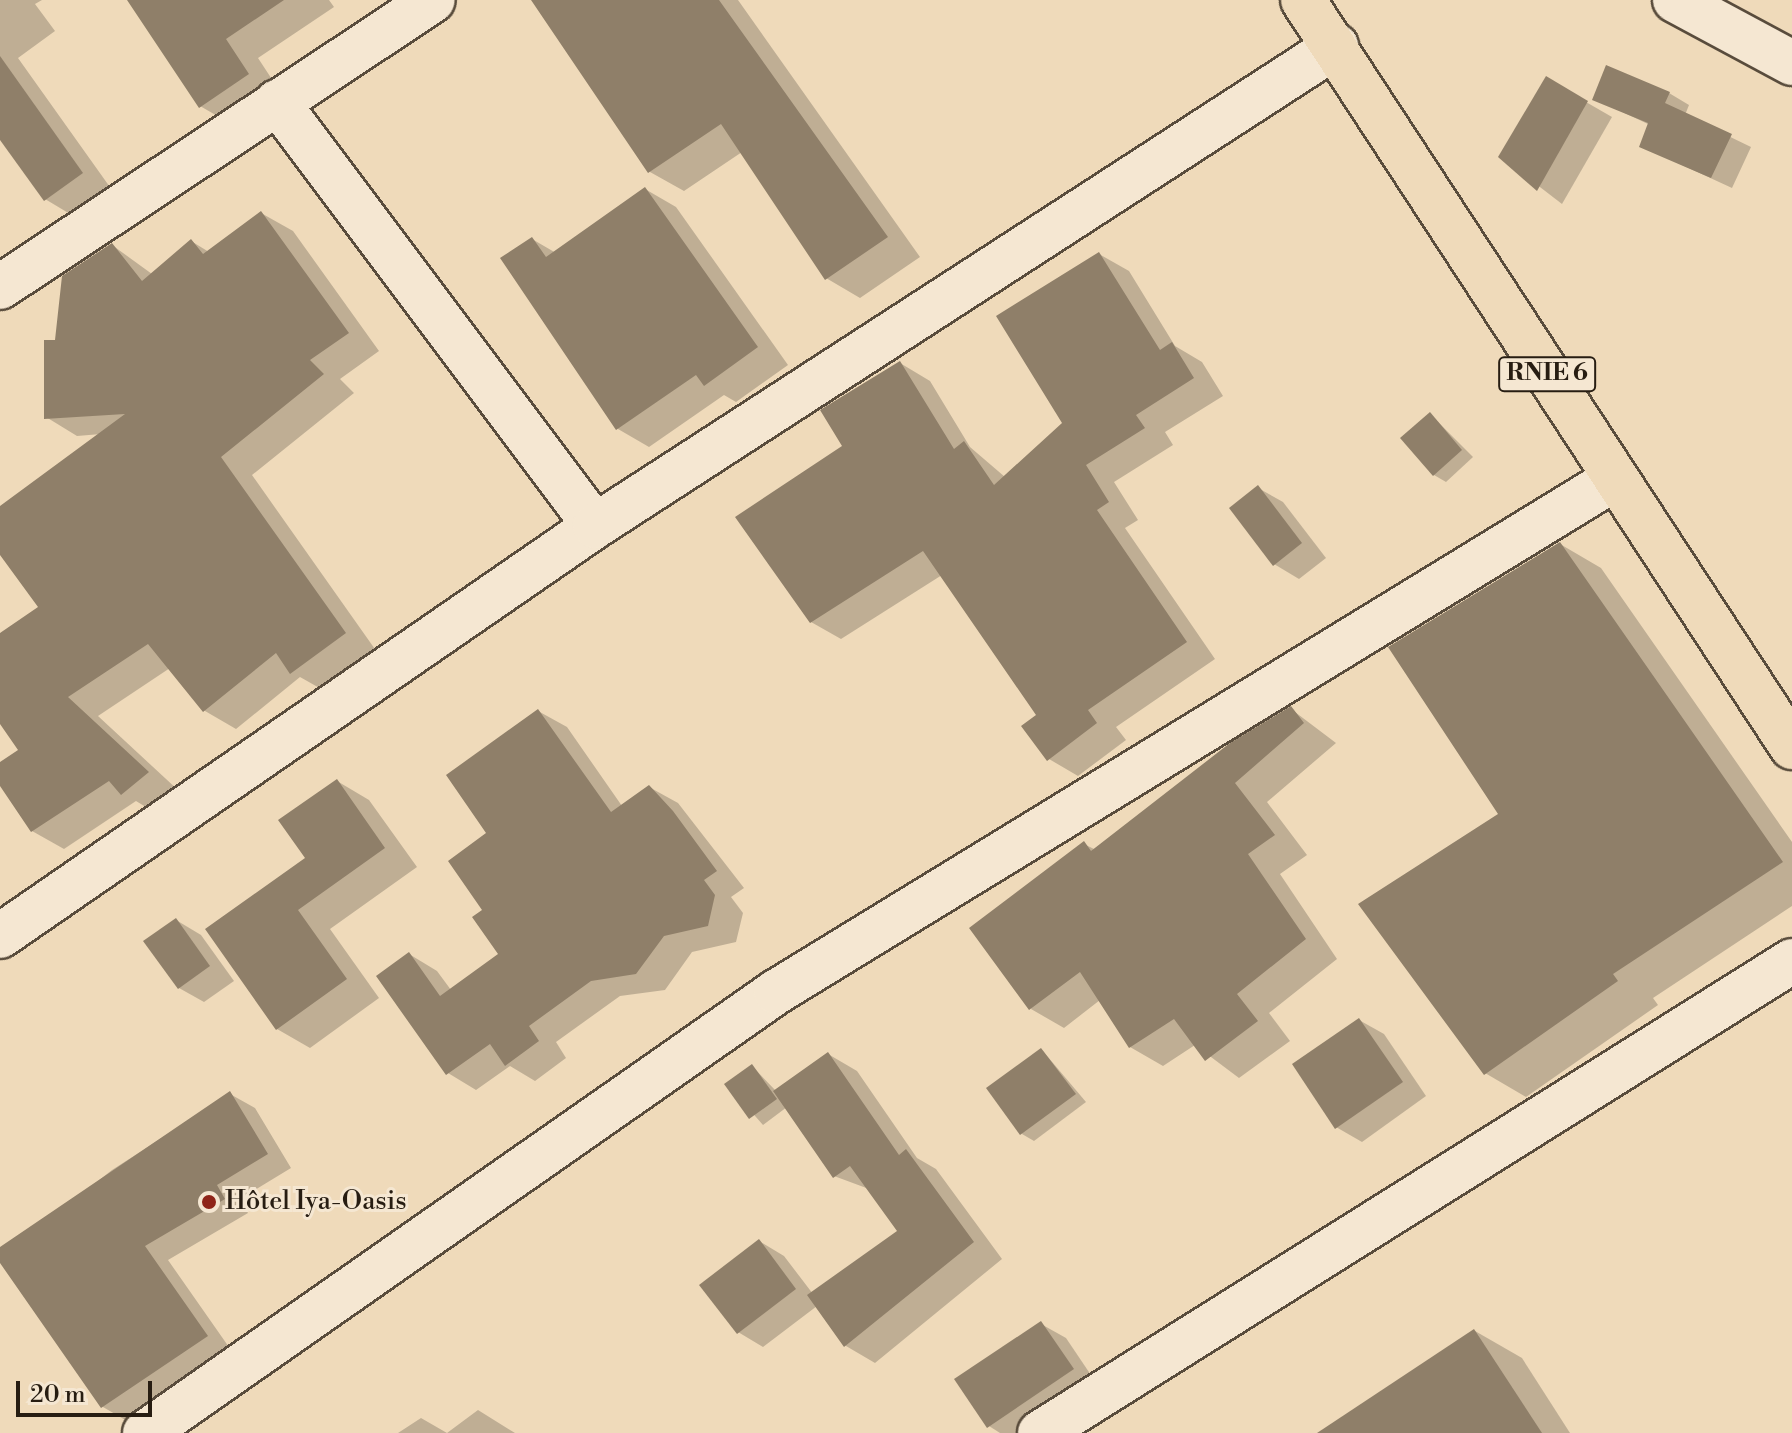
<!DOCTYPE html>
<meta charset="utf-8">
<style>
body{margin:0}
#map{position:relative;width:1792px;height:1433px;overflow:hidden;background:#efdaba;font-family:"Libre Bodoni",serif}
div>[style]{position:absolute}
.shadow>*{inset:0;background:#0003}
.building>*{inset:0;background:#8f7f69}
.roads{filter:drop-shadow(2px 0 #594c3c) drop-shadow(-2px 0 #594c3c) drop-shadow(0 2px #594c3c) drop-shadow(0 -2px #594c3c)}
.street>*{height:44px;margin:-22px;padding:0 22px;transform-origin:22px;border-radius:22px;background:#f5e7d2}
.primary>*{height:44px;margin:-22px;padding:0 22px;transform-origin:22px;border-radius:22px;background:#efdaba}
.dots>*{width:22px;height:22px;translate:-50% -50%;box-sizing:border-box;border:4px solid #f5e7d2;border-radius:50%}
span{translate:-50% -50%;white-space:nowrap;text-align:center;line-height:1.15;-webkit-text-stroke:6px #f5e7d2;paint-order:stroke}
.shield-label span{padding:2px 6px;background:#f5e7d2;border:2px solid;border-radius:6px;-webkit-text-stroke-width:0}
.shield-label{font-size:24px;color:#271d12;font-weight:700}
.poi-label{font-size:26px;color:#271d12}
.left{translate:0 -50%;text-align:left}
.scale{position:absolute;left:16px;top:1381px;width:136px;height:36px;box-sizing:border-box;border:4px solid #271d12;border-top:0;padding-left:10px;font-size:24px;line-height:28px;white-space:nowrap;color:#271d12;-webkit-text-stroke:6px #f5e7d2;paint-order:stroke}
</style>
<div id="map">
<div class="shadow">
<div style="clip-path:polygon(0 0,42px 0,35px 4px,55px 31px,18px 58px,112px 190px,75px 217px,45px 199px,0 136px)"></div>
<div style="clip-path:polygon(129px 0,329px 0,334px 7px,258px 58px,281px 93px,233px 125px,200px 106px)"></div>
<div style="clip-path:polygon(534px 0,738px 0,920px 257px,860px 298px,826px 278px,742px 152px,684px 191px,650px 172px)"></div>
<div style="clip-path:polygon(1546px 79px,1612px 117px,1562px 204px,1501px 157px)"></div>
<div style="clip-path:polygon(1669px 93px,1689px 105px,1685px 115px,1751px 147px,1732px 188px,1641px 146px,1650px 125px,1595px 99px)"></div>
<div style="clip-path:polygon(645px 189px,676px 207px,788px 365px,736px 402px,724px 395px,649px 447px,618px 429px,532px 239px,556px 253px)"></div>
<div style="clip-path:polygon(261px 213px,293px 231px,379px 351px,340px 379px,354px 393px,252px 475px,377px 652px,323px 690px,300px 677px,236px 729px,205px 711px,170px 668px,98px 716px,179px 791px,154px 812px,136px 801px,64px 849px,32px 831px,0 782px,0 764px,21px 750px,0 717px,0 636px,41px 608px,0 551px,0 508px,101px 434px,77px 436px,46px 417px,57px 342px,112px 245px,152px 274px,191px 241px,209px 252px)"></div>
<div style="clip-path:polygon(1099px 254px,1129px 271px,1175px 346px,1202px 362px,1223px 396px,1165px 432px,1173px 445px,1114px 482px,1138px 520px,1125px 528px,1215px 659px,1116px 727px,1126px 740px,1078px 776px,1049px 759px,1039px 715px,942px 575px,841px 639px,811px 622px,845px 447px,900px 363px,930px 381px,970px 447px,1005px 477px,1064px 424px)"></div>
<div style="clip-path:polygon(1430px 414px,1473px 457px,1446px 482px,1434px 475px)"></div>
<div style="clip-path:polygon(1258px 488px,1283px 502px,1326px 558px,1299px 579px,1274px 564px)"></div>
<div style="clip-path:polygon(1560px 544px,1601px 568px,1792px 842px,1792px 906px,1653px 998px,1658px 1005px,1526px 1097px,1485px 1073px,1501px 814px)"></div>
<div style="clip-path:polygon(1291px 709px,1336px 743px,1267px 802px,1307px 855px,1280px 874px,1337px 959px,1269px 1013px,1290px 1041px,1239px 1078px,1195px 1045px,1163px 1066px,1130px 1047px,1100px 1000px,1064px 1028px,1031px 1009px,1084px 844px,1096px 850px)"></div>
<div style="clip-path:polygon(538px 711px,567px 727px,622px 806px,649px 787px,678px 803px,744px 888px,731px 897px,743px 913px,736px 942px,692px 952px,665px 990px,620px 996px,556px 1042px,566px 1058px,535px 1081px,510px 1066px,476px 1090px,448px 1073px,409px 954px,437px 971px,451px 990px,501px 954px,485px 910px,489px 833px)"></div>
<div style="clip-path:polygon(337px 781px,369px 800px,417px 867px,330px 929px,379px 998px,310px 1048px,277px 1029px,208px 930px,308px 858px)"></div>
<div style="clip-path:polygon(176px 920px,201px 935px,234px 981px,204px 1002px,179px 988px)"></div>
<div style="clip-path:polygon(1359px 1020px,1384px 1034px,1426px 1096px,1362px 1142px,1336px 1127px)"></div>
<div style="clip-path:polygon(1042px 1050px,1086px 1102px,1034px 1141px,1022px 1134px)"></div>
<div style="clip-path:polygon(828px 1054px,857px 1071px,917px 1158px,936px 1169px,1002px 1259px,875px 1363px,846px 1346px,817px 1306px,763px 1347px,738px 1332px,759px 1241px,784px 1256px,813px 1294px,900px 1231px,869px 1189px,834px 1176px,787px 1107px,763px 1125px,727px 1084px,752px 1066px,776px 1091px)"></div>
<div style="clip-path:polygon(230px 1094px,255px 1108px,291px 1168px,240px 1199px,248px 1213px,168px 1260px,231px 1350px,127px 1421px,103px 1407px,0 1258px,112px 1170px)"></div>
<div style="clip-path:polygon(1041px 1324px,1066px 1338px,1097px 1384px,1025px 1433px,1000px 1433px,989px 1426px)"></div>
<div style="clip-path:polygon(1475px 1331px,1522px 1358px,1570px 1433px,1364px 1433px)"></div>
<div style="clip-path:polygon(478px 1410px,515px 1433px,398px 1433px,421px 1418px,447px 1433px)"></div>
</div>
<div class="building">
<div style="clip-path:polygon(127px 0,284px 0,226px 39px,249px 74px,199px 108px)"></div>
<div style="clip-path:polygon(531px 0,719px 0,888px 237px,825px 280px,721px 124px,648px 173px)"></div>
<div style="clip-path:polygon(0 56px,83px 173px,44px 201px,0 140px)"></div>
<div style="clip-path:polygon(1606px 65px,1670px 92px,1665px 103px,1732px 134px,1711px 178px,1639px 147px,1648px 123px,1592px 100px)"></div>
<div style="clip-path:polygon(1546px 76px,1588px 101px,1537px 191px,1498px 157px)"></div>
<div style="clip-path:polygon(645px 187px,758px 347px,704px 386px,696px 375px,616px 430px,500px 258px,532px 237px,546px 257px)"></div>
<div style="clip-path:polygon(261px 211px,349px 333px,310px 360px,324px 374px,221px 457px,346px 633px,290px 674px,276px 653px,203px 712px,148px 644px,68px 697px,149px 772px,121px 795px,109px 781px,31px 832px,0 786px,0 762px,18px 750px,0 724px,0 633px,38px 607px,0 555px,0 506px,125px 414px,44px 419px,44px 340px,55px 340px,62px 276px,112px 243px,142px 281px,191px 239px,203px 254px)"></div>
<div style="clip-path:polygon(1099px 252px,1160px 350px,1172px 342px,1194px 378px,1136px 415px,1145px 428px,1086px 465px,1109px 502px,1097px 510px,1187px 642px,1088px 710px,1097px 723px,1047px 761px,1021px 726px,1036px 715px,923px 551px,810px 623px,735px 517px,842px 446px,820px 410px,900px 361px,954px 449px,964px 441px,994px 485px,1062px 423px,996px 316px)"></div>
<div style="clip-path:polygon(1430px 412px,1462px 450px,1433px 476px,1400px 438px)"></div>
<div style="clip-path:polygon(1258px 485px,1302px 543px,1273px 566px,1229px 508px)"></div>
<div style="clip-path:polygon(1560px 542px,1783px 862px,1613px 974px,1618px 981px,1484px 1075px,1358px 904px,1498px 814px,1388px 647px)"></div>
<div style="clip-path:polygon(1291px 706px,1304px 723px,1235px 783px,1275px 835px,1248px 854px,1306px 939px,1237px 994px,1258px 1021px,1205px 1061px,1174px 1019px,1129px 1048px,1080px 972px,1029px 1010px,969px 928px,1084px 841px,1091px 851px,1230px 743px)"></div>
<div style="clip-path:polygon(538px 709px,611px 812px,649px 785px,673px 811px,717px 871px,704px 880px,715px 895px,708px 926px,664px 936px,636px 974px,591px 981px,529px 1026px,539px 1041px,505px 1066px,490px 1044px,446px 1075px,376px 976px,409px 952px,440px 996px,498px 954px,472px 917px,482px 910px,448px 861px,486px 833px,446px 775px)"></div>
<div style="clip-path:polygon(337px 779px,385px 848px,298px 910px,347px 979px,276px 1030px,205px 929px,305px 858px,278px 820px)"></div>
<div style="clip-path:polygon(176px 918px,210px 966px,178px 989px,143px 941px)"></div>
<div style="clip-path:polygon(1359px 1018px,1403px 1082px,1335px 1129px,1292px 1064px)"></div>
<div style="clip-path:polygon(1041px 1048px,1076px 1094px,1020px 1135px,986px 1088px)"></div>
<div style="clip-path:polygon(828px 1052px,899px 1155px,906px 1149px,974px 1242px,844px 1347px,807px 1295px,897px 1231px,850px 1166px,833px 1178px,773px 1091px)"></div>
<div style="clip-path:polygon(752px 1064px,777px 1099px,749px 1119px,724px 1084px)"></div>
<div style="clip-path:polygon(230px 1091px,268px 1154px,217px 1185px,225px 1199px,145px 1246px,208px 1336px,101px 1408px,0 1263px,0 1247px)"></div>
<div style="clip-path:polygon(759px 1239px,796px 1289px,737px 1334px,699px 1285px)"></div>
<div style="clip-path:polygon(1041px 1321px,1074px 1369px,987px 1428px,954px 1379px)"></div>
<div style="clip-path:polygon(1474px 1329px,1542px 1433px,1317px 1433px)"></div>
</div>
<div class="roads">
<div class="street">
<div style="left:1675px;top:0;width:133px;rotate:28.3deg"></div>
<div style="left:277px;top:102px;width:530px;rotate:53.13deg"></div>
<div style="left:0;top:287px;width:519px;rotate:-33.54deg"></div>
<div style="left:0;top:936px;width:723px;rotate:-34.57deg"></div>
<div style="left:595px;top:526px;width:883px;rotate:-32.93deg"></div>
<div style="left:145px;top:1433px;width:770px;rotate:-34.95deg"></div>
<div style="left:776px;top:992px;width:983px;rotate:-31.47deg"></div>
<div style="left:1040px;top:1433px;width:888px;rotate:-32.11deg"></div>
</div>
<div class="primary">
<div style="left:1303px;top:0;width:893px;rotate:56.79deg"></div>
</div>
</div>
<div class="dots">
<div style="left:209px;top:1202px;background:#8f2418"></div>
</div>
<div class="shield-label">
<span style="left:1547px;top:374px">RNIE 6</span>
</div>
<div class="poi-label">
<span class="left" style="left:225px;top:1202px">Hôtel Iya-Oasis</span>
</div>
<div class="scale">20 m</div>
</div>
